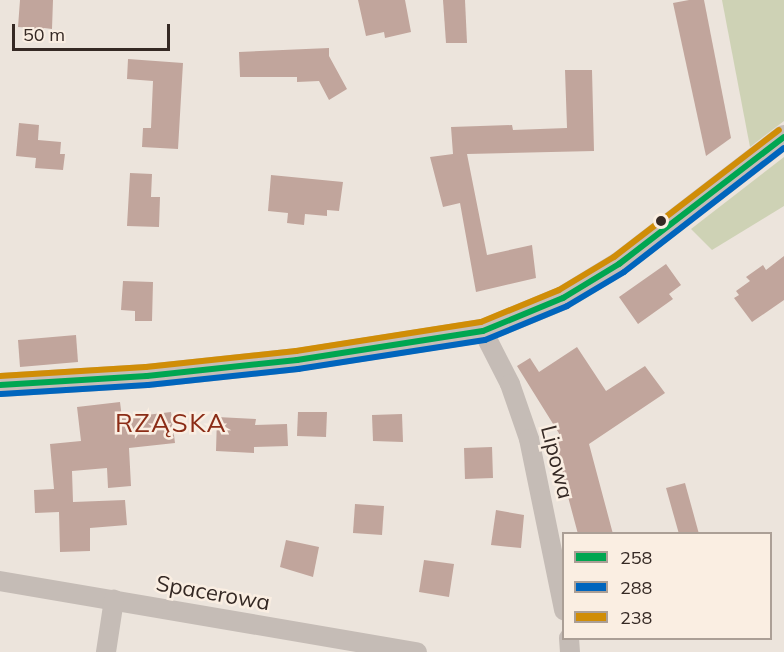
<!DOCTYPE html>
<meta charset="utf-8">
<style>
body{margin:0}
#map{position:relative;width:784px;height:652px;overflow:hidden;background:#ece4dc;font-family:Mulish,sans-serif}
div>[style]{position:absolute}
.green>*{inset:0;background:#ced2b5}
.building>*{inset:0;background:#c1a59c}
.minor>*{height:20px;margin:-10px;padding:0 10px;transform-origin:10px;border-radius:10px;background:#c5bcb6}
.tertiary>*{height:24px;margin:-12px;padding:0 12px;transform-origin:12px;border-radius:12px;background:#c5bcb6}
.bus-1>*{height:6px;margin:-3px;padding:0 3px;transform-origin:3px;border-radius:3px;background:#00a651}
.bus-2>*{height:6px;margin:-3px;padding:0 3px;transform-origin:3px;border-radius:3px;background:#0065bd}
.bus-3>*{height:6px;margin:-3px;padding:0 3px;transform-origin:3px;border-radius:3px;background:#d08d07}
.dots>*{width:16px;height:16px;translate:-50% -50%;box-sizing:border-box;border:3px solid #faeee2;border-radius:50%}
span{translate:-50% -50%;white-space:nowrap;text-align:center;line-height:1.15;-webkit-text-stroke:5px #faeee2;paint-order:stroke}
.street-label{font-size:22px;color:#352924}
.quarter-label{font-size:26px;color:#8b2c16;letter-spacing:1.5px}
.legend{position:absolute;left:562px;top:532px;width:210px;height:108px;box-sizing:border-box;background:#faeee2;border:2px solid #ab9f96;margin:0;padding:8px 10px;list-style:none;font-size:18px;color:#352924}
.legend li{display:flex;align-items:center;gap:12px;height:30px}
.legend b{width:30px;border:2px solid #ab9f96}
.scale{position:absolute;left:12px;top:24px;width:158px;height:27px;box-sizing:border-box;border:3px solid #352924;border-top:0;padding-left:8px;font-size:18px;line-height:21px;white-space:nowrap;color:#352924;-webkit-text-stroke:4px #faeee2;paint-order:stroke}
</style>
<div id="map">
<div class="green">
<div style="clip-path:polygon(722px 0,784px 0,784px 121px,750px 147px)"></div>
<div style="clip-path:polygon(784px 157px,784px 206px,712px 250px,691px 229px)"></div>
</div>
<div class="building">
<div style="clip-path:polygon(20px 0,53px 0,52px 29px,44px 28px,38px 32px,34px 28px,18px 27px)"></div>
<div style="clip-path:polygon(358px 0,405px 0,411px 32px,385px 38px,384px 32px,366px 36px)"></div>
<div style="clip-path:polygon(443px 0,465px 0,467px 43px,446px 43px)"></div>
<div style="clip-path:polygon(689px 0,704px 0,731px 138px,706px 156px,673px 3px)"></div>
<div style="clip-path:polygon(329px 48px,329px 56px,347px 89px,329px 100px,319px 81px,297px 82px,297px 77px,240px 77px,239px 52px)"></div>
<div style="clip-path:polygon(128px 59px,183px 63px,178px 149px,142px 147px,143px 128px,151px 128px,153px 81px,127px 79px)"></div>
<div style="clip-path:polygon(565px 70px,592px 70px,594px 151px,467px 154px,487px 255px,532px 245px,536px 278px,476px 292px,460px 203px,443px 207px,430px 157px,453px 154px,451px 127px,512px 125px,513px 130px,567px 128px)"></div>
<div style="clip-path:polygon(19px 123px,39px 125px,38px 140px,61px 142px,60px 154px,65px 154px,63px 170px,35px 168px,36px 158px,16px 156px)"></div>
<div style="clip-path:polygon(130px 173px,152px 174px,151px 197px,160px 197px,159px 227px,127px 226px)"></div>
<div style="clip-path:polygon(271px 175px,343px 182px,339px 211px,327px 210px,327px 216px,305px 214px,304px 225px,287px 223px,288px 213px,268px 211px)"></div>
<div style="clip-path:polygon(784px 256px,784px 300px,752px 322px,734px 298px,739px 295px,736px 291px,750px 281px,746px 277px,763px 265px,766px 270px)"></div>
<div style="clip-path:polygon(666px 264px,681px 285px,669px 294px,673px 299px,638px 324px,619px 297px)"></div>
<div style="clip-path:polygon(123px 281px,153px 282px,152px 321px,135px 321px,135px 311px,121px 310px)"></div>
<div style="clip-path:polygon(76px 335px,78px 362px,20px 367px,18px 340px)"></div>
<div style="clip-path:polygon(577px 347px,606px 391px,645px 366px,665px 393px,589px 444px,613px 534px,578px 534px,553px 441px,553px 437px,560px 435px,517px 366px,530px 358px,539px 372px)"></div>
<div style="clip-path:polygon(120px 402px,122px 418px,171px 412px,175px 443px,129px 448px,131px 486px,108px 488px,107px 468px,72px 471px,73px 502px,125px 500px,127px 525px,90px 528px,90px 551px,60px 552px,59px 512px,35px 513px,34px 490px,54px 489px,50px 444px,81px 441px,77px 407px)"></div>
<div style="clip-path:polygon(298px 412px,327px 412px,326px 437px,297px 436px)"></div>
<div style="clip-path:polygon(402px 414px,403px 442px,373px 441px,372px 415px)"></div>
<div style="clip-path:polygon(217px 417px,256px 419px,255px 425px,287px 424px,288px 446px,254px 447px,254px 453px,216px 451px)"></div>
<div style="clip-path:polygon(492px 447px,493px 478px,465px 479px,464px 448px)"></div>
<div style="clip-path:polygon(685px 483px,699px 534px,679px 534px,666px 488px)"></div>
<div style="clip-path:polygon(355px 504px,384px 506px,382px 535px,353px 533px)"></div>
<div style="clip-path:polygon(496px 510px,524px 515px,521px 548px,491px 545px)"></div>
<div style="clip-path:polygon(286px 540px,319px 547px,313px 577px,280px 567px)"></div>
<div style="clip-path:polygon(424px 560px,454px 564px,449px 597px,419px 592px)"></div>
</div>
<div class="minor">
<div style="left:483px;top:331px;width:59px;rotate:63deg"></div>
<div style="left:510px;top:384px;width:58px;rotate:70.9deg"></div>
<div style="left:529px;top:439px;width:175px;rotate:78.4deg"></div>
<div style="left:0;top:581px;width:423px;rotate:9.7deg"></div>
<div style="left:569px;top:638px;width:14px;rotate:86deg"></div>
<div style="left:106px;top:652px;width:53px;rotate:-81.3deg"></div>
</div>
<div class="tertiary">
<div style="left:0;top:385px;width:147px;rotate:-3.5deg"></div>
<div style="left:147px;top:376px;width:151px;rotate:-6.1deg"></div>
<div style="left:297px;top:360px;width:188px;rotate:-8.9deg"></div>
<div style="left:483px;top:331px;width:87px;rotate:-22.4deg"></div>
<div style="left:563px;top:298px;width:66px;rotate:-31.3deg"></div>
<div style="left:619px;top:264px;width:208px;rotate:-37.6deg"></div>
</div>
<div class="bus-1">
<div style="left:0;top:385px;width:147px;rotate:-3.5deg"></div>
<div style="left:147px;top:376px;width:151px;rotate:-6.1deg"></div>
<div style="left:297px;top:360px;width:188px;rotate:-8.9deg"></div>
<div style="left:483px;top:331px;width:87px;rotate:-22.4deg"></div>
<div style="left:563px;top:298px;width:66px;rotate:-31.3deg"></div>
<div style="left:619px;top:264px;width:208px;rotate:-37.6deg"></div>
</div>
<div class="bus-2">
<div style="left:1px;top:394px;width:147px;rotate:-3.5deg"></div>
<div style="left:148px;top:385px;width:151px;rotate:-6.1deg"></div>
<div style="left:298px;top:369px;width:189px;rotate:-8.8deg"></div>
<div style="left:485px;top:340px;width:89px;rotate:-22.5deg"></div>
<div style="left:567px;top:306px;width:66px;rotate:-30.8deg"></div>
<div style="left:624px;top:272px;width:202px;rotate:-37.8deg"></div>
</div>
<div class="bus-3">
<div style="left:0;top:376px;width:146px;rotate:-3.5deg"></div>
<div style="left:146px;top:367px;width:151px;rotate:-6.1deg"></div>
<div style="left:296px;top:351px;width:187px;rotate:-8.9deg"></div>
<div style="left:481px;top:322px;width:84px;rotate:-22.3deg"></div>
<div style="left:559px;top:290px;width:64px;rotate:-31deg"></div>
<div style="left:614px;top:257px;width:208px;rotate:-37.6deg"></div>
</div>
<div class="dots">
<div style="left:661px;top:221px;background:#352924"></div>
</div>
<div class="street-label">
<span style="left:557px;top:462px;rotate:76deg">Lipowa</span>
<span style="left:213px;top:593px;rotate:10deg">Spacerowa</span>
</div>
<div class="quarter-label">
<span style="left:171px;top:423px">RZĄSKA</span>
</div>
<ul class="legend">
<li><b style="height:8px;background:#00a651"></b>258</li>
<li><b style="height:8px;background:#0065bd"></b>288</li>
<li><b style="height:8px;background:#d08d07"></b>238</li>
</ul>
<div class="scale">50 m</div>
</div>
